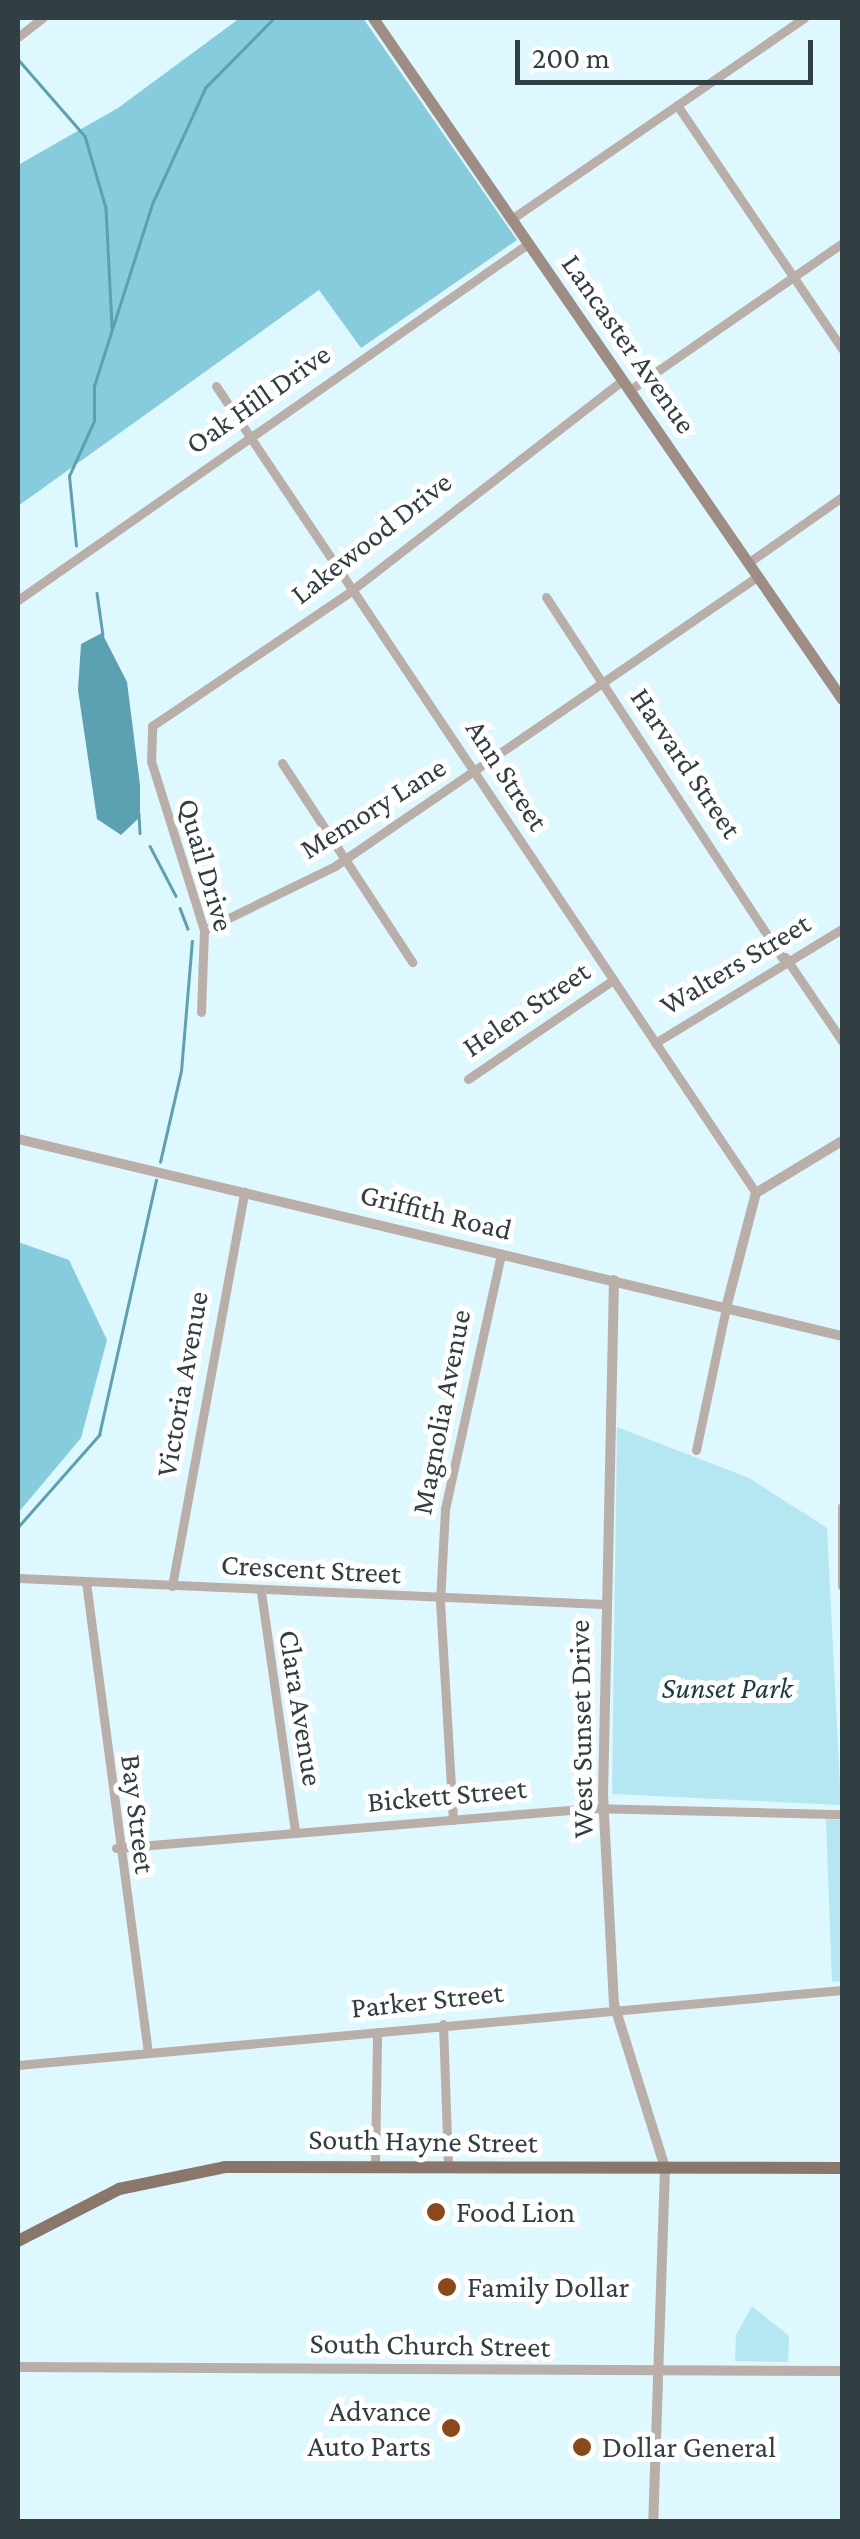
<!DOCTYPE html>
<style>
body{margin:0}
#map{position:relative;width:860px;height:2539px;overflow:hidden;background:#ddf8ff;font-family:"Crimson Pro",serif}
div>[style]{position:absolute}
.green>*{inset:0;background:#b5e7f3}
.forest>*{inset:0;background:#86ccdd}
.water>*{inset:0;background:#5ca1b2}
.stream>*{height:2.5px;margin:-1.25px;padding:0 1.25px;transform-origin:1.25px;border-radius:1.25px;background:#5ca1b2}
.minor>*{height:9px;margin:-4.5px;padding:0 4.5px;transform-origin:4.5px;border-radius:4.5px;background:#baaea8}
.tertiary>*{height:10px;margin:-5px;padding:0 5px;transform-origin:5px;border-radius:5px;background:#baaea8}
.secondary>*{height:11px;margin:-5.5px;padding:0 5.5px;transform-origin:5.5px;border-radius:5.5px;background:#9f8d84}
.primary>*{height:12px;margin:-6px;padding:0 6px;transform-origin:6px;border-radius:6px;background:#8b766a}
.dots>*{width:28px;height:28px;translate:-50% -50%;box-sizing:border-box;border:5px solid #fff;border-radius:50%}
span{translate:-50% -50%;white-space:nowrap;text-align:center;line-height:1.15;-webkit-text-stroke:10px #fff;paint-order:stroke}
.street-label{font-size:30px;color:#313f42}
.park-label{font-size:30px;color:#1a3b43;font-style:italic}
.poi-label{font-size:30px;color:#313f42}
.left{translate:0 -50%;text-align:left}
.right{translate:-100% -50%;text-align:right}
.frame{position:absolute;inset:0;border:20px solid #313f42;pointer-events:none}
.scale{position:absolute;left:515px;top:40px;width:298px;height:45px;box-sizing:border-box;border:5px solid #313f42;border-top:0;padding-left:12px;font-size:30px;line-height:35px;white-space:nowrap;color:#313f42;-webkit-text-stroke:8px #fff;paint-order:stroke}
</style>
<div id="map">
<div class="green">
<div style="clip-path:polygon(617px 1427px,749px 1478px,827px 1528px,841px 1805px,612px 1794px)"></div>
<div style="clip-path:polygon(826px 1819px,842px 1820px,842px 1981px,832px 1982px)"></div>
<div style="clip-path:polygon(752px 2306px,789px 2336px,788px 2362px,735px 2361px,736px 2335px)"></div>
</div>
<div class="forest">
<div style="clip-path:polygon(240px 18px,363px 18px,517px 240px,361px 348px,319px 290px,18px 506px,18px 165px,118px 108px)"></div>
<div style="clip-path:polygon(18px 1242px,69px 1260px,107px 1340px,81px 1438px,18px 1513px)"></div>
</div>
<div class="water">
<div style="clip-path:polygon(102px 633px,127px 682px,140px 785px,140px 817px,121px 835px,97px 819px,78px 690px,81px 644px)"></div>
</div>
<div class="stream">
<div style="left:18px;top:59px;width:102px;rotate:49deg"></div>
<div style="left:85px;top:136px;width:75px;rotate:73.7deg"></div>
<div style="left:106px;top:208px;width:120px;rotate:87.1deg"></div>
<div style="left:76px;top:546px;width:70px;rotate:-95.7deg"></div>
<div style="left:69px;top:476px;width:60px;rotate:-65.6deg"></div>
<div style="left:94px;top:421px;width:35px;rotate:-90deg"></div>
<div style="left:94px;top:386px;width:191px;rotate:-72.3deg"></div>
<div style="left:152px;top:204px;width:128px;rotate:-65.4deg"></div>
<div style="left:205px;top:88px;width:98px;rotate:-45.4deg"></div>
<div style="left:97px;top:593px;width:42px;rotate:81.9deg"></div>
<div style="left:139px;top:814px;width:19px;rotate:87deg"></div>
<div style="left:150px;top:846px;width:56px;rotate:62.5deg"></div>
<div style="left:180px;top:908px;width:22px;rotate:69deg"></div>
<div style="left:160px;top:1162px;width:93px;rotate:-77deg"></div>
<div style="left:181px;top:1071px;width:130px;rotate:-85.2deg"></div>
<div style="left:18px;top:1527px;width:123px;rotate:-48.6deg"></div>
<div style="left:99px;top:1435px;width:261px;rotate:-77.4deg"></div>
</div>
<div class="minor">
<div style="left:18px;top:37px;width:31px;rotate:-38deg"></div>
<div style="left:677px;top:105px;width:295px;rotate:55.9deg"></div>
<div style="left:513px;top:218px;width:353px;rotate:-34.5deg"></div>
<div style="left:216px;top:386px;width:971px;rotate:56.21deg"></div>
<div style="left:630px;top:390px;width:258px;rotate:-34.7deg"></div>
<div style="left:748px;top:563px;width:115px;rotate:-35.1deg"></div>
<div style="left:546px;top:597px;width:431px;rotate:56.8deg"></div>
<div style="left:18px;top:600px;width:623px;rotate:-34.94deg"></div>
<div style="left:282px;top:763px;width:238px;rotate:56.8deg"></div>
<div style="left:204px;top:930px;width:146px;rotate:-26deg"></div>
<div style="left:335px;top:866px;width:513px;rotate:-34.43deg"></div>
<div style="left:785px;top:957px;width:102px;rotate:55.8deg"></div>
<div style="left:201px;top:1012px;width:82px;rotate:-87.9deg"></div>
<div style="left:204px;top:930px;width:177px;rotate:-107.4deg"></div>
<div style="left:151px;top:761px;width:35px;rotate:-88deg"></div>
<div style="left:152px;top:726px;width:235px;rotate:-34.1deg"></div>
<div style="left:347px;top:594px;width:349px;rotate:-37.8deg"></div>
<div style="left:655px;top:1043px;width:219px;rotate:-31.4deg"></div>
<div style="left:468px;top:1079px;width:176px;rotate:-34.3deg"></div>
<div style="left:696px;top:1450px;width:145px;rotate:-78.1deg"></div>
<div style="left:842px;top:1507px;width:79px;rotate:90deg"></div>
<div style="left:18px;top:1578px;width:586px;rotate:2.54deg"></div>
<div style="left:86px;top:1582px;width:474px;rotate:82.5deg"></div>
<div style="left:172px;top:1586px;width:401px;rotate:-79.6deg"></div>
<div style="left:261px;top:1592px;width:241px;rotate:81.9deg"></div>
<div style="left:453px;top:1820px;width:218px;rotate:-93.4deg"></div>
<div style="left:440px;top:1602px;width:93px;rotate:-86.9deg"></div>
<div style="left:445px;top:1509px;width:261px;rotate:-77.6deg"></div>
<div style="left:116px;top:1848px;width:476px;rotate:-4.8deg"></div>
<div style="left:590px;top:1808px;width:252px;rotate:1.4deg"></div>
<div style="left:443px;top:2024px;width:143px;rotate:88deg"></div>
<div style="left:18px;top:2065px;width:827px;rotate:-5.2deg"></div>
<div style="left:375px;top:2166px;width:134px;rotate:-89.1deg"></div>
</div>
<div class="tertiary">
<div style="left:18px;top:1139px;width:847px;rotate:13.45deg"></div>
<div style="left:614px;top:1280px;width:515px;rotate:91.22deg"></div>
<div style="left:603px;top:1795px;width:209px;rotate:87deg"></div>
<div style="left:614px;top:2004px;width:172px;rotate:72.7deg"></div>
<div style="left:665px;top:2168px;width:354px;rotate:91.9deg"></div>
<div style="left:726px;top:1308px;width:119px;rotate:-75.4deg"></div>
<div style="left:756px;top:1193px;width:100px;rotate:-31.2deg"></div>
<div style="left:18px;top:2367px;width:824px;rotate:0.28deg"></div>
</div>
<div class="secondary">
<div style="left:373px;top:18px;width:827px;rotate:55.45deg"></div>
</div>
<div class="primary">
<div style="left:18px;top:2241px;width:114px;rotate:-27.2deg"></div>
<div style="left:119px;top:2189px;width:108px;rotate:-11.7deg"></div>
<div style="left:225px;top:2167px;width:617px;rotate:0.09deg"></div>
</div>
<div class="dots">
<div style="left:436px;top:2212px;background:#8b4819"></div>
<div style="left:447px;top:2287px;background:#8b4819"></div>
<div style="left:451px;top:2428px;background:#8b4819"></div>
<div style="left:582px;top:2447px;background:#8b4819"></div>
</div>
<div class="street-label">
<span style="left:629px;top:344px;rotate:55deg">Lancaster Avenue</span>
<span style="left:258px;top:399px;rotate:-35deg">Oak Hill Drive</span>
<span style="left:371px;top:538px;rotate:-38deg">Lakewood Drive</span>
<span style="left:686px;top:763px;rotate:56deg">Harvard Street</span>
<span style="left:507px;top:775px;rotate:57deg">Ann Street</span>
<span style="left:373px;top:808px;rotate:-32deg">Memory Lane</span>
<span style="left:206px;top:865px;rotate:74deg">Quail Drive</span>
<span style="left:735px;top:964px;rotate:-31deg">Walters Street</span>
<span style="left:526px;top:1009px;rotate:-34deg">Helen Street</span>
<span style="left:436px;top:1212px;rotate:14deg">Griffith Road</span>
<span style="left:182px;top:1384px;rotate:-80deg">Victoria Avenue</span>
<span style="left:441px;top:1412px;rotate:-79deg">Magnolia Avenue</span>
<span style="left:311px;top:1569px;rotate:3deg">Crescent Street</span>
<span style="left:301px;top:1708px;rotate:81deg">Clara Avenue</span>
<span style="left:581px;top:1729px;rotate:-91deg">West Sunset Drive</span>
<span style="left:447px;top:1795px;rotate:-5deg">Bickett Street</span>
<span style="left:138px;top:1814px;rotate:83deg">Bay Street</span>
<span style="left:427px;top:2000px;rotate:-6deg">Parker Street</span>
<span style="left:423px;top:2141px;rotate:1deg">South Hayne Street</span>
<span style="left:430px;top:2345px;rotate:1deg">South Church Street</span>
</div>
<div class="park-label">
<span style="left:727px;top:1688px">Sunset Park</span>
</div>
<div class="poi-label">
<span class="left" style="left:456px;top:2212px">Food Lion</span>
<span class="left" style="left:467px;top:2287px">Family Dollar</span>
<span class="right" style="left:431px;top:2428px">Advance<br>Auto Parts</span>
<span class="left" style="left:602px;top:2447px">Dollar General</span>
</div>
<div class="frame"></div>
<div class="scale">200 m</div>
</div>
